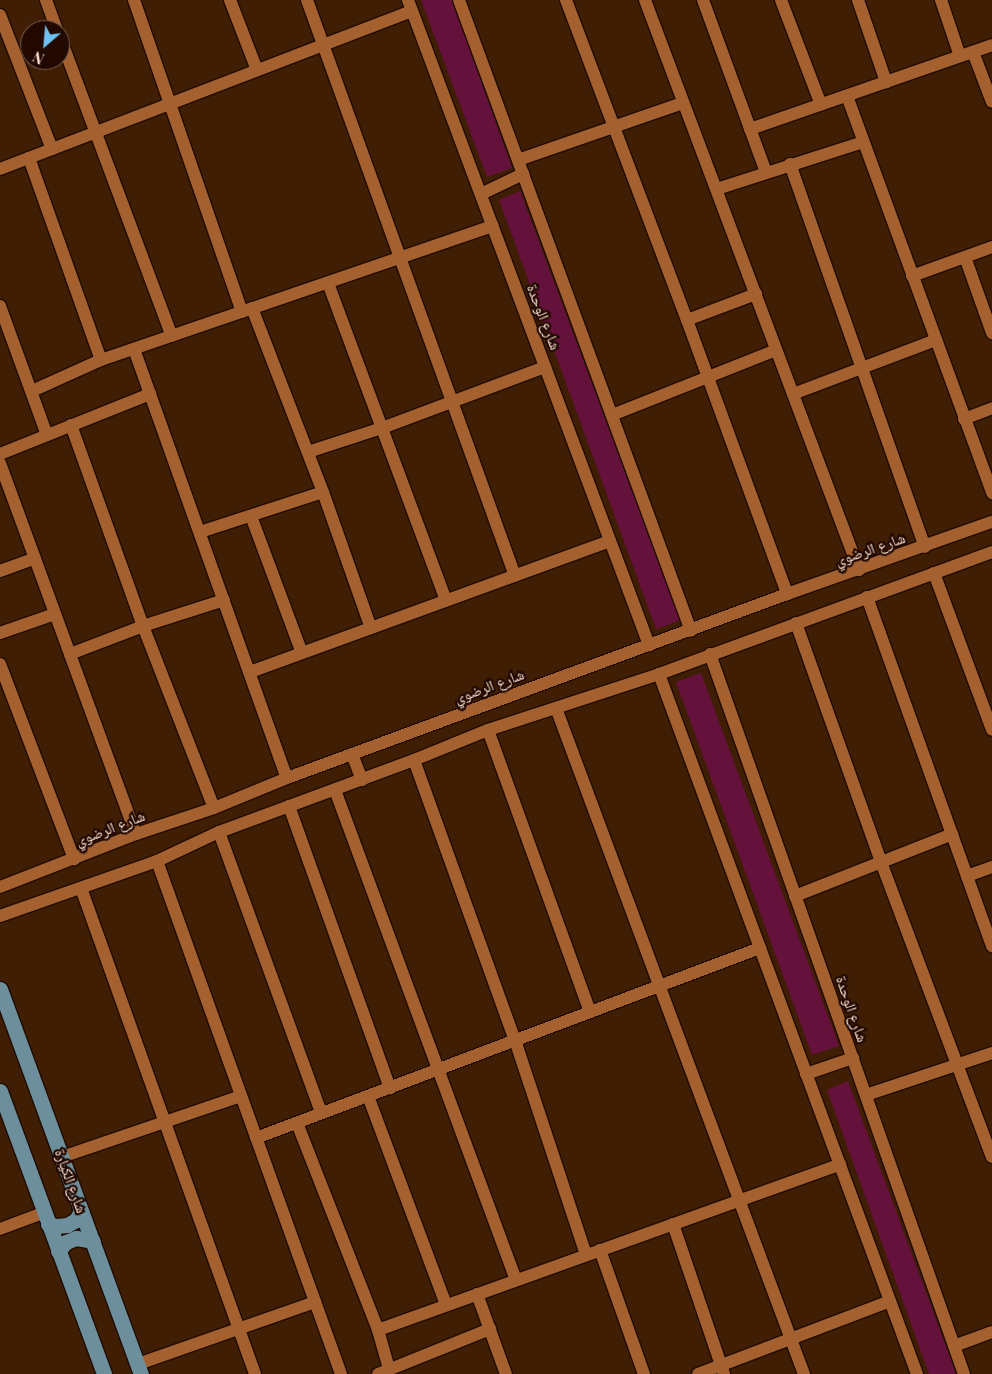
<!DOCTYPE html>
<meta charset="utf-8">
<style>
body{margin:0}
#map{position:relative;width:992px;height:1374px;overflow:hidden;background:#401e03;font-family:"Playfair Display","Noto Naskh Arabic",serif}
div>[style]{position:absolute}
.green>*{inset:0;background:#64113c}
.roads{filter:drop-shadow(1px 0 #1f0b00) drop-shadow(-1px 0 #1f0b00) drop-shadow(0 1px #1f0b00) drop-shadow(0 -1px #1f0b00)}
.minor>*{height:12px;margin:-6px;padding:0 6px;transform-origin:6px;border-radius:6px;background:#a4612f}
.major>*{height:15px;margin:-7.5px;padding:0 7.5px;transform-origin:7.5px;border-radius:7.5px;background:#6c8f9b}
span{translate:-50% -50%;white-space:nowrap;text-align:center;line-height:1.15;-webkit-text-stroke:4.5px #220900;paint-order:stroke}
.street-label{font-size:15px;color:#fde5d7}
.north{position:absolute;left:20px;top:20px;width:50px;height:50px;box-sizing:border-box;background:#220900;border:1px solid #7a6156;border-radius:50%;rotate:207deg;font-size:14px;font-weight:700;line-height:20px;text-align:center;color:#fde5d7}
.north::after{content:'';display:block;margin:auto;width:18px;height:22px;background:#6dc2f3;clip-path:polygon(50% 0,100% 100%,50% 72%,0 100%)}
</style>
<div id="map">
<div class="green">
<div style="clip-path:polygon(421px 0,452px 0,512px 168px,487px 177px)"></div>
<div style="clip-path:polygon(520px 191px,680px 620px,656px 629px,499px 200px)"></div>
<div style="clip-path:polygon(701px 673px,839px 1046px,812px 1055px,676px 682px)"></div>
<div style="clip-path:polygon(848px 1081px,956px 1374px,929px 1374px,827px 1090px)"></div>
</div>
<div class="roads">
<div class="minor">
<div style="left:46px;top:0;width:32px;rotate:70deg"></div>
<div style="left:134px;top:0;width:330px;rotate:70.9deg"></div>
<div style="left:230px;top:0;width:75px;rotate:68.9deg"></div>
<div style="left:307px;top:0;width:612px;rotate:70.14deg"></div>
<div style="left:408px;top:0;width:689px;rotate:69.51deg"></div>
<div style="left:459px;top:0;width:672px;rotate:69.81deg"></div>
<div style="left:566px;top:0;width:342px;rotate:69.3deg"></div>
<div style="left:687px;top:320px;width:292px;rotate:69.9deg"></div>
<div style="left:645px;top:0;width:609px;rotate:69.42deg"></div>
<div style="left:703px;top:0;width:183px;rotate:69.9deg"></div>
<div style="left:781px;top:0;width:112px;rotate:69.1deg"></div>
<div style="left:858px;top:0;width:87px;rotate:71.1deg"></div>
<div style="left:941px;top:0;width:59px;rotate:71.3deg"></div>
<div style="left:0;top:15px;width:144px;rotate:68.8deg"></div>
<div style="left:60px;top:37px;width:319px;rotate:69.5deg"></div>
<div style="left:973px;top:52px;width:53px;rotate:69.2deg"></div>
<div style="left:847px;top:96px;width:423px;rotate:69.9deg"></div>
<div style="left:750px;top:129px;width:256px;rotate:-19.1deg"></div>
<div style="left:29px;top:158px;width:214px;rotate:70.4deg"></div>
<div style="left:518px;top:160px;width:175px;rotate:-19.1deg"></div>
<div style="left:790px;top:164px;width:406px;rotate:70.6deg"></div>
<div style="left:0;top:169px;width:441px;rotate:-21deg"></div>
<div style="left:717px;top:189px;width:153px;rotate:-17.8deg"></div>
<div style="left:481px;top:194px;width:47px;rotate:-25.5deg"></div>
<div style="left:965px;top:257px;width:81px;rotate:70.4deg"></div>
<div style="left:912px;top:276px;width:85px;rotate:-19.9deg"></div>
<div style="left:328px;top:283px;width:339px;rotate:69.6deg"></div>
<div style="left:0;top:306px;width:137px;rotate:70deg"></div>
<div style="left:252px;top:308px;width:197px;rotate:68.9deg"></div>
<div style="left:323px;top:492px;width:144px;rotate:70.6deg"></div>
<div style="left:687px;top:320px;width:74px;rotate:-20.6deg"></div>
<div style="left:134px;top:349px;width:455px;rotate:70.4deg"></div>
<div style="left:32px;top:391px;width:76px;rotate:-24.2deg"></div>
<div style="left:101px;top:360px;width:414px;rotate:-18.9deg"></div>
<div style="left:793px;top:394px;width:153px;rotate:-20.7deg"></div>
<div style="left:612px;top:415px;width:176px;rotate:-21.6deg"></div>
<div style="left:964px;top:419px;width:30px;rotate:-21deg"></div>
<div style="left:71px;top:425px;width:214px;rotate:70.3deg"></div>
<div style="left:143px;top:626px;width:195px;rotate:68.7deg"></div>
<div style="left:308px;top:452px;width:78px;rotate:-18deg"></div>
<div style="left:382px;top:428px;width:174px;rotate:-20.5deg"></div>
<div style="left:0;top:454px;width:162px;rotate:-21.8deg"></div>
<div style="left:0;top:463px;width:395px;rotate:69.9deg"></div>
<div style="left:251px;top:516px;width:146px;rotate:69.6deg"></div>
<div style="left:200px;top:532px;width:129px;rotate:-18deg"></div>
<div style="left:0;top:571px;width:37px;rotate:-20deg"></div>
<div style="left:934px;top:573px;width:167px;rotate:69.7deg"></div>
<div style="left:867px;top:597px;width:371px;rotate:70.3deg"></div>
<div style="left:796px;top:623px;width:254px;rotate:70.4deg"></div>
<div style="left:881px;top:862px;width:315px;rotate:69.4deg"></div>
<div style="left:0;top:633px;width:58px;rotate:-19.1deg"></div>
<div style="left:70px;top:654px;width:78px;rotate:-21deg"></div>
<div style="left:143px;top:626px;width:85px;rotate:-17.8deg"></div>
<div style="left:710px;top:654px;width:763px;rotate:70.57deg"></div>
<div style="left:0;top:664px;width:209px;rotate:69.2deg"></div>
<div style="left:250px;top:672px;width:383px;rotate:-20deg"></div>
<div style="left:659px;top:674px;width:746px;rotate:69.77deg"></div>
<div style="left:556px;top:708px;width:711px;rotate:69.58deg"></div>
<div style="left:488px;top:730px;width:300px;rotate:70.1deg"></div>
<div style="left:352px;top:754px;width:28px;rotate:69deg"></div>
<div style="left:414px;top:760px;width:298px;rotate:70.2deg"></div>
<div style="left:515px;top:1040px;width:226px;rotate:71.7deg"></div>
<div style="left:335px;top:790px;width:522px;rotate:69.73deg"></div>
<div style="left:289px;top:806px;width:300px;rotate:70.3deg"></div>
<div style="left:219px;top:832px;width:299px;rotate:70deg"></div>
<div style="left:157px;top:861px;width:545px;rotate:70.27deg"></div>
<div style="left:967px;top:876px;width:27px;rotate:-20deg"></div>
<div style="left:0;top:887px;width:146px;rotate:-21.3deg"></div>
<div style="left:136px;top:834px;width:82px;rotate:-18.4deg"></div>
<div style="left:214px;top:808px;width:79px;rotate:-22.3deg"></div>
<div style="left:287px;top:778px;width:533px;rotate:-20.2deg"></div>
<div style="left:787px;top:594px;width:217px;rotate:-19.4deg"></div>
<div style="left:81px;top:888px;width:516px;rotate:70.3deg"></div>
<div style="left:795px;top:896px;width:169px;rotate:-21.5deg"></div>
<div style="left:0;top:916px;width:166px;rotate:-19.3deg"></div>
<div style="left:157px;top:861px;width:68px;rotate:-25.1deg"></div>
<div style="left:219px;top:832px;width:208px;rotate:-20.3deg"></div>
<div style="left:414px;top:760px;width:80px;rotate:-22.1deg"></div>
<div style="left:488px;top:730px;width:180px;rotate:-18.1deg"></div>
<div style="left:659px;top:674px;width:355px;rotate:-20.1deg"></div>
<div style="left:806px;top:1074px;width:50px;rotate:-18.8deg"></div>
<div style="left:866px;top:1095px;width:133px;rotate:-18.4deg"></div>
<div style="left:368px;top:1096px;width:223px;rotate:69.5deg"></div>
<div style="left:297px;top:1123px;width:222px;rotate:68.6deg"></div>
<div style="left:378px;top:1330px;width:41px;rotate:74.2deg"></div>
<div style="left:256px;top:1138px;width:539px;rotate:-20.66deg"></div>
<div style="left:62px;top:1157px;width:189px;rotate:-18.8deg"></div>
<div style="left:673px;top:1224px;width:158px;rotate:71.2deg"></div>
<div style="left:0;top:1229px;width:46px;rotate:-20.4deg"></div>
<div style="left:600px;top:1250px;width:132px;rotate:70.5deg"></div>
<div style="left:477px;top:1294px;width:85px;rotate:70.1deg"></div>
<div style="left:378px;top:1330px;width:491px;rotate:-19.7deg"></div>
<div style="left:954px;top:1346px;width:40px;rotate:-20.2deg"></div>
<div style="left:138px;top:1364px;width:188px;rotate:-19.3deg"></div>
<div style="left:378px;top:1374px;width:121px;rotate:-21.9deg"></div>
<div style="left:698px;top:1374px;width:205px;rotate:-20.8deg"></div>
</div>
<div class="major">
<div style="left:0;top:989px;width:410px;rotate:69.9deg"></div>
<div style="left:0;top:1091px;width:302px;rotate:69.8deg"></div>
<div style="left:48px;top:1224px;width:9px;rotate:13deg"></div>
<div style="left:57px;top:1226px;width:10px;rotate:-6deg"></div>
<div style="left:67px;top:1225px;width:10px;rotate:-29deg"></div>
<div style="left:76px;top:1220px;width:10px;rotate:-61deg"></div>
<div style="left:58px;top:1251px;width:12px;rotate:-48deg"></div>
<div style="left:66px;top:1242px;width:11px;rotate:-22deg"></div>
<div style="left:76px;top:1238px;width:17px;rotate:10deg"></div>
</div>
</div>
<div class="street-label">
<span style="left:544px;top:317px;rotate:69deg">شارع الوحدة</span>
<span style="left:870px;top:549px;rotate:-19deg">شارع الرضوي</span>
<span style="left:489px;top:686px;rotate:-20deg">شارع الرضوي</span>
<span style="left:110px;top:828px;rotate:-21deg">شارع الرضوي</span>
<span style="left:852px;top:1009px;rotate:71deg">شارع الوحدة</span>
<span style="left:71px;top:1181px;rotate:70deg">شارع الكيارة</span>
</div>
<div class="north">N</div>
</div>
